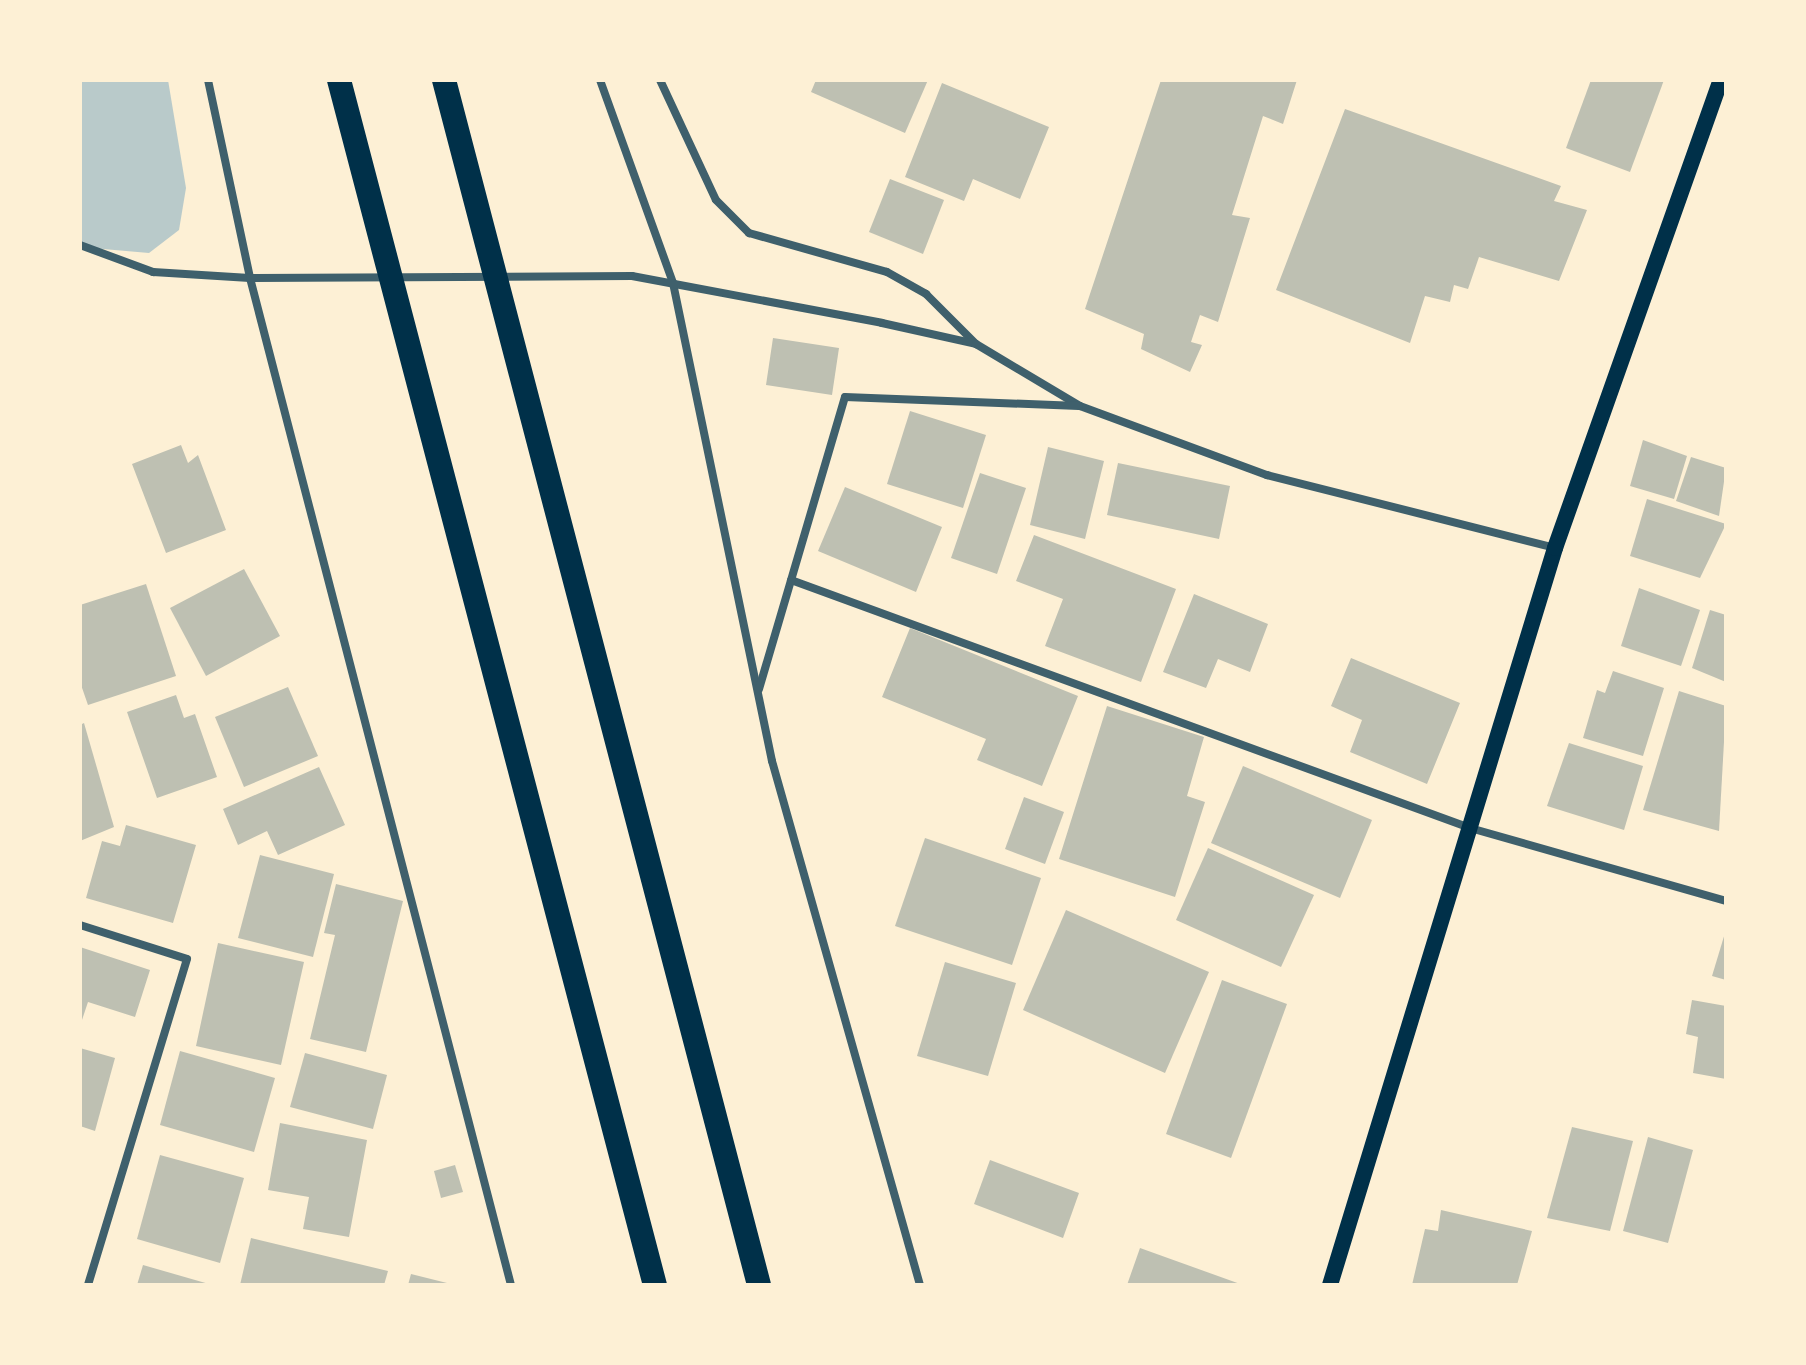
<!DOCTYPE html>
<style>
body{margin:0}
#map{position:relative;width:1806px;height:1365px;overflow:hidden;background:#fdf0d5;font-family:Montserrat,sans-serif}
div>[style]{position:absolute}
.green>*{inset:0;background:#b9caca}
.building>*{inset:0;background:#bec0b2}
.minor>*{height:8px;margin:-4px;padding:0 4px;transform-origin:4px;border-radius:4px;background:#3f606c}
.secondary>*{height:16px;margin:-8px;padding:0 8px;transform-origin:8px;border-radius:8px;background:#003049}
.motorway>*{height:24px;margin:-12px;padding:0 12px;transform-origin:12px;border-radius:12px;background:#003049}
span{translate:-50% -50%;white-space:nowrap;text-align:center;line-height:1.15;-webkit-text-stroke:6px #fdf0d5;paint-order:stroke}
.frame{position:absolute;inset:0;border:82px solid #fdf0d5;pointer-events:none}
</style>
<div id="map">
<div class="green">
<div style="clip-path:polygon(80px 80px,168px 80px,186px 188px,179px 230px,149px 253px,80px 247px)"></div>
</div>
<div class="building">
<div style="clip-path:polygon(816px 80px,928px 80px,905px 133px,811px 92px)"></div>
<div style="clip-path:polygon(1161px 80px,1297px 80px,1283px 124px,1263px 116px,1232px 215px,1250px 218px,1218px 322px,1200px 315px,1191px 342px,1202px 345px,1190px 372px,1141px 349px,1144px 334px,1085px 309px)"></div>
<div style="clip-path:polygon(1591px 80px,1664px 80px,1630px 172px,1566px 148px)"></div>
<div style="clip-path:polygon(942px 83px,1049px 127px,1020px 199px,973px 179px,964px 201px,905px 177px)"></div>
<div style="clip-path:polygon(1345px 109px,1561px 186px,1554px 201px,1587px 210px,1559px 281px,1479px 257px,1468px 289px,1454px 285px,1450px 302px,1425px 296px,1410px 343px,1276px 290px)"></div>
<div style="clip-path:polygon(890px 179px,944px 200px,923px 254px,869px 232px)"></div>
<div style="clip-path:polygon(773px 338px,839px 348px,832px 395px,766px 385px)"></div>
<div style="clip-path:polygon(910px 411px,986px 435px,963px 508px,887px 484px)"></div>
<div style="clip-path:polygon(1643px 440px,1687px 456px,1674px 499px,1630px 486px)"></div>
<div style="clip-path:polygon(181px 445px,188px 463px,198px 455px,226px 530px,166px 553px,132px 464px)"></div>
<div style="clip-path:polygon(1048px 447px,1104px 461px,1085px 539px,1030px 525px)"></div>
<div style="clip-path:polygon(1691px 457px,1726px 468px,1719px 516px,1676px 501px)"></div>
<div style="clip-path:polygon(1118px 463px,1230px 486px,1219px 539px,1107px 515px)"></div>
<div style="clip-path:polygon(980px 473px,1026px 488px,997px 574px,951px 558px)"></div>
<div style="clip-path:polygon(845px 487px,942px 527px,916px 592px,818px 551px)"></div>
<div style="clip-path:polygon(1647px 499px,1726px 524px,1700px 578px,1630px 556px)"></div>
<div style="clip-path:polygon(1034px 535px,1176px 589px,1141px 682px,1045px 646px,1063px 599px,1016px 581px)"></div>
<div style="clip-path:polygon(244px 569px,280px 636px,206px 676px,170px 608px)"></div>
<div style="clip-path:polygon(146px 584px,176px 676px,88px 705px,80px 682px,80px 605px)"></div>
<div style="clip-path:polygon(1639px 588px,1700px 610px,1681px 666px,1621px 646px)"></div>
<div style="clip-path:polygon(1194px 594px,1268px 624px,1250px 672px,1218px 659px,1206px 688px,1163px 672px)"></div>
<div style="clip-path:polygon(1710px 610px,1726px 615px,1726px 682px,1692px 668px)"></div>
<div style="clip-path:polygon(910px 628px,1078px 696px,1042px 786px,977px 760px,986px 739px,882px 697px)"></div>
<div style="clip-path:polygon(1351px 658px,1460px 703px,1427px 784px,1350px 752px,1362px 720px,1331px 706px)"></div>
<div style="clip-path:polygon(1613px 671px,1664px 688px,1643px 756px,1583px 738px,1597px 690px,1605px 693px)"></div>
<div style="clip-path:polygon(288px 687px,318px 756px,244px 787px,215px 717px)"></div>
<div style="clip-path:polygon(1679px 691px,1726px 706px,1719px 831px,1643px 810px)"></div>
<div style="clip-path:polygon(176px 695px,184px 718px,195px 714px,217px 777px,157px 798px,127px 712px)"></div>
<div style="clip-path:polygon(1107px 706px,1204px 737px,1187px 796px,1205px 802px,1175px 897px,1059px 859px)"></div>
<div style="clip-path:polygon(84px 723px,114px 827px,80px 841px,80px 725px)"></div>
<div style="clip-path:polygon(1569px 743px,1643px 766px,1624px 830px,1547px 806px)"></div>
<div style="clip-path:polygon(1243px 766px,1372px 820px,1340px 898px,1211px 843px)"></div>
<div style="clip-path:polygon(319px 767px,345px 825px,278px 855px,267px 831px,238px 845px,223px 809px)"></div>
<div style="clip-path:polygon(1024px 797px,1064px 812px,1045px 864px,1005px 849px)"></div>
<div style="clip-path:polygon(126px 825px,196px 845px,173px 923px,86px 898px,102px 841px,120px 846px)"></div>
<div style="clip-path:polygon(925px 838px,1041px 878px,1012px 965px,895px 926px)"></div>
<div style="clip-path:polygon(1208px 848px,1314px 895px,1281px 967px,1176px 920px)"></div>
<div style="clip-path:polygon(260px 855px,334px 874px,313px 957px,238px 938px)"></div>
<div style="clip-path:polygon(336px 884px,403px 901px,366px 1052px,310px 1039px,335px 935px,324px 933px)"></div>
<div style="clip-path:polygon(1066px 910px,1209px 972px,1165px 1073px,1023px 1010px)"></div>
<div style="clip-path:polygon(1725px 933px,1726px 933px,1726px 980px,1712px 976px)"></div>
<div style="clip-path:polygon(218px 943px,304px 962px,281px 1065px,196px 1046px)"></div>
<div style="clip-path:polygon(80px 947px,150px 970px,135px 1017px,88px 1002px,80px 1026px)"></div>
<div style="clip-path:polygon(945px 962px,1016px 983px,988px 1076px,917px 1056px)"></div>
<div style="clip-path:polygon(1222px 980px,1287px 1004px,1231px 1158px,1166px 1134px)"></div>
<div style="clip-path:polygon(1692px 1000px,1726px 1006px,1726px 1079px,1693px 1073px,1698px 1037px,1686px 1034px)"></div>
<div style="clip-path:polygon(80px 1048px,115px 1058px,95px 1131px,80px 1126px)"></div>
<div style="clip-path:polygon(180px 1051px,275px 1078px,254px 1152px,160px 1125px)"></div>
<div style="clip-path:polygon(305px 1053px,387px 1075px,373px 1129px,290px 1107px)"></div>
<div style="clip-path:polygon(280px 1123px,367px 1140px,349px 1237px,303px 1229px,309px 1197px,268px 1190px)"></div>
<div style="clip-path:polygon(1572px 1127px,1633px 1141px,1610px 1231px,1547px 1218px)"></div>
<div style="clip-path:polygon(1648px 1137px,1693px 1150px,1668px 1243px,1623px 1231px)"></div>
<div style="clip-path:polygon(160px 1155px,244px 1178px,220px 1263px,137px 1239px)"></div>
<div style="clip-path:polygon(990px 1160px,1079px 1193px,1063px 1238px,974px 1204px)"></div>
<div style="clip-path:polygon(455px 1165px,463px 1192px,441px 1198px,434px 1171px)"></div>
<div style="clip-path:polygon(1441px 1210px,1532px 1231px,1517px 1285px,1412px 1285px,1425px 1229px,1438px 1231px)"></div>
<div style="clip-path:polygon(251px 1238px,388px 1271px,384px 1285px,240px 1285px)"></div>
<div style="clip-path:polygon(1140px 1248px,1243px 1285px,1127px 1285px)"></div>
<div style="clip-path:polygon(143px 1265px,209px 1284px,209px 1285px,137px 1285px)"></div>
<div style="clip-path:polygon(411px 1274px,451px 1284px,451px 1285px,408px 1285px)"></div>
</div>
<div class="minor">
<div style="left:208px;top:80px;width:202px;rotate:78deg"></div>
<div style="left:250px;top:278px;width:1040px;rotate:75.47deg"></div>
<div style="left:600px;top:80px;width:216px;rotate:70.2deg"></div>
<div style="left:673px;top:283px;width:488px;rotate:78.3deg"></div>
<div style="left:772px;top:761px;width:544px;rotate:74.23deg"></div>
<div style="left:660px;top:80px;width:132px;rotate:65deg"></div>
<div style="left:716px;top:200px;width:47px;rotate:45deg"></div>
<div style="left:749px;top:233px;width:143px;rotate:15.8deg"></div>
<div style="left:887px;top:272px;width:45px;rotate:29.4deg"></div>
<div style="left:926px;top:294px;width:71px;rotate:45deg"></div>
<div style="left:80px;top:245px;width:78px;rotate:20.3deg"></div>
<div style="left:153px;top:272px;width:97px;rotate:3.5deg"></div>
<div style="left:250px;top:278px;width:382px;rotate:-0.3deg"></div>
<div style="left:632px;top:276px;width:254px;rotate:10.6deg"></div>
<div style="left:882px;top:323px;width:96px;rotate:12.6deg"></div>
<div style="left:976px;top:344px;width:121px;rotate:30.8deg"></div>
<div style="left:1080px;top:406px;width:199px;rotate:20.3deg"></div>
<div style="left:1267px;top:475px;width:297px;rotate:14.2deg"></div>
<div style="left:791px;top:580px;width:723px;rotate:20.06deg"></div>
<div style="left:1470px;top:828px;width:266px;rotate:15.9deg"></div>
<div style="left:759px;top:689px;width:304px;rotate:-73.6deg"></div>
<div style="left:845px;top:397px;width:234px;rotate:2.2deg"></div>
<div style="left:80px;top:925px;width:112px;rotate:17.6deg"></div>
<div style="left:187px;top:959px;width:341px;rotate:106.9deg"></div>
</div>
<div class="secondary">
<div style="left:1330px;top:1285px;width:771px;rotate:-73.02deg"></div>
<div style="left:1555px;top:548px;width:497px;rotate:-70.5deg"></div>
</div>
<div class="motorway">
<div style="left:339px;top:80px;width:1246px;rotate:75.31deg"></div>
<div style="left:444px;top:80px;width:1245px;rotate:75.35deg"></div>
</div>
<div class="frame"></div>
</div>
